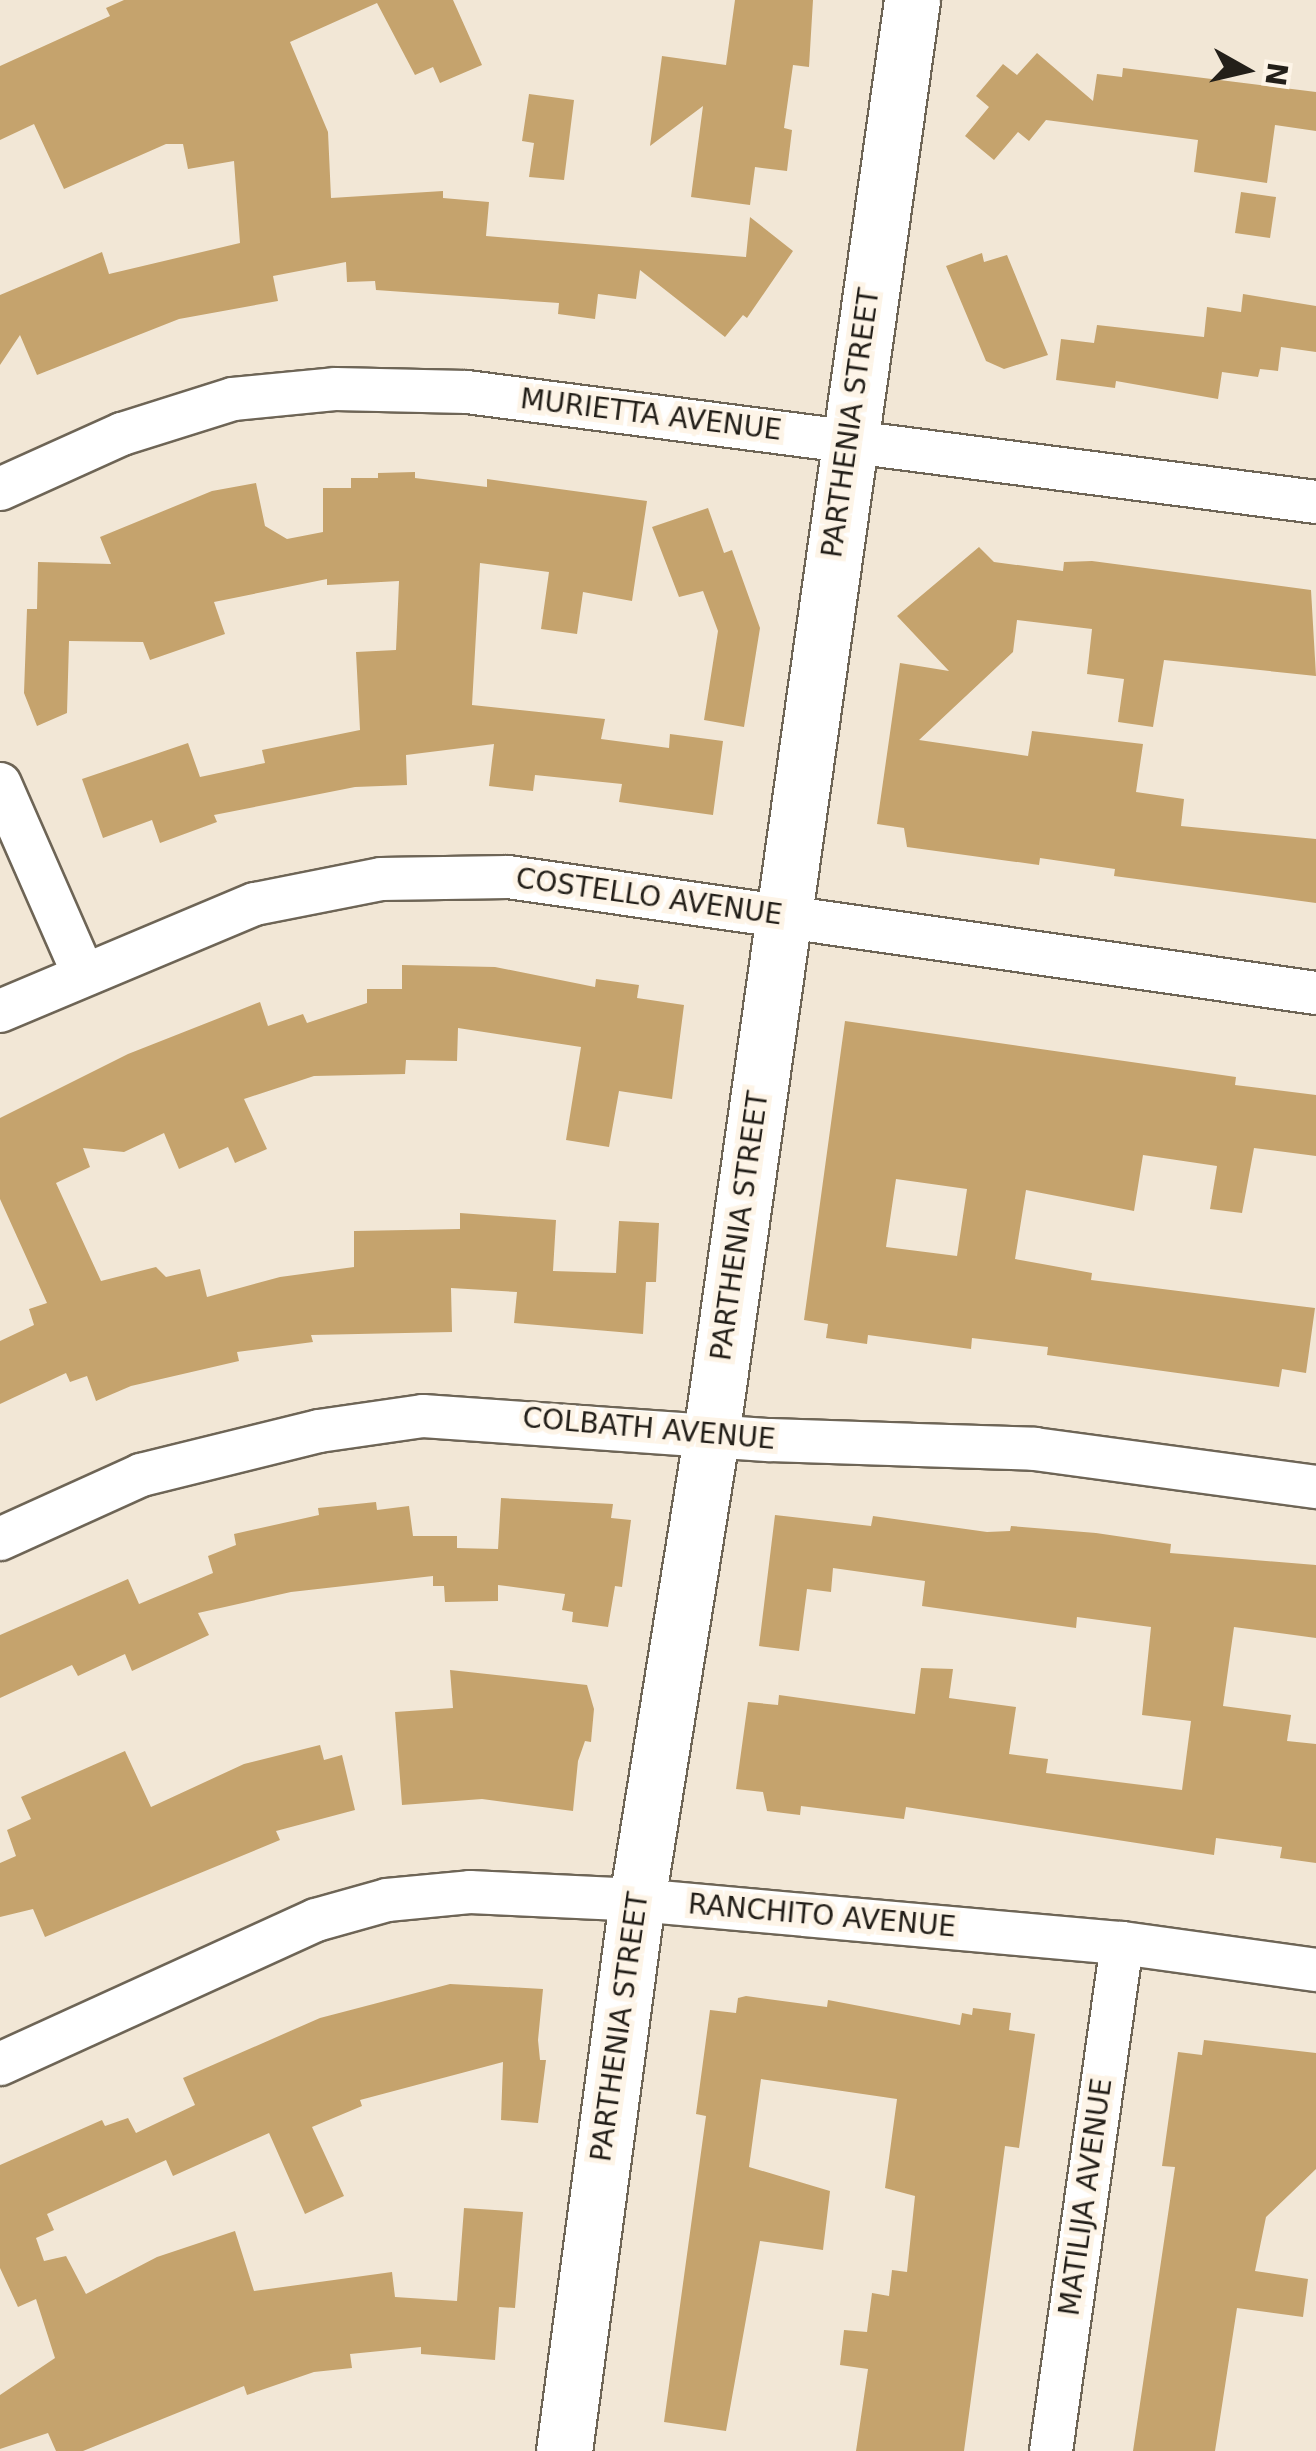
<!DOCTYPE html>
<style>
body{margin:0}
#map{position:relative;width:1316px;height:2451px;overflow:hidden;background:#f2e7d6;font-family:"DejaVu Sans",sans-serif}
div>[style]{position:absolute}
.building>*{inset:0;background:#c5a36d}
.roads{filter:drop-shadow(2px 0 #6e6556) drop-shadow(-2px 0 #6e6556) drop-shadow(0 2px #6e6556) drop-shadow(0 -2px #6e6556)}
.street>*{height:42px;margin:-21px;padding:0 21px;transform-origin:21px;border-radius:21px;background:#fff}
.secondary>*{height:55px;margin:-27.5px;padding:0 27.5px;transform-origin:27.5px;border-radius:27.5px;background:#fff}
span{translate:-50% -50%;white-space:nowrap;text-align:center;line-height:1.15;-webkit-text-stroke:10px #fdf4e7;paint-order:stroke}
.street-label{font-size:28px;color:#231f19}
.north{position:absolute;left:1196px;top:20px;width:100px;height:100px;-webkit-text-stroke:8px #fdf4e7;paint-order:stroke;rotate:98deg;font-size:28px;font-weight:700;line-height:40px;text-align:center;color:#231f19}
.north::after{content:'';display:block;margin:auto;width:35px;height:45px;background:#231f19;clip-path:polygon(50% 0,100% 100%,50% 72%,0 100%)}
</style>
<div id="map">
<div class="building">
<div style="clip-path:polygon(124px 0,453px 0,482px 65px,440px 83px,433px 67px,415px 75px,377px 3px,290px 42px,328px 132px,331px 198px,443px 191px,443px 198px,489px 202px,486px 236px,746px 257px,750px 217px,793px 251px,747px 318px,743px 315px,725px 337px,640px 270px,636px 299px,598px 294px,595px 319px,558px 314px,559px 303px,376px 290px,375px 281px,347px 282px,346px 262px,273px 276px,278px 301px,179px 319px,37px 375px,20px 335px,0 365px,0 295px,102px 252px,109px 274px,240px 243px,234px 161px,188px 169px,183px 144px,166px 144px,64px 189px,34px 124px,0 140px,0 66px,110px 16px,106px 8px)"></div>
<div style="clip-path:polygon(735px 0,813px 0,809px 67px,793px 65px,784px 128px,792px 130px,787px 171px,755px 167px,750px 205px,691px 197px,703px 106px,650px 146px,662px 56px,726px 65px)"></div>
<div style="clip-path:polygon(1037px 53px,1093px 101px,1097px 74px,1122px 77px,1123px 68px,1316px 92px,1316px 131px,1275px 125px,1267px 183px,1194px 172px,1198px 140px,1046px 120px,1029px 141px,1018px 132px,994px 160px,965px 136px,989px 107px,976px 96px,1003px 64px,1017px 75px)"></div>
<div style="clip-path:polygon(529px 94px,574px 100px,564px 180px,529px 177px,534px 143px,522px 141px)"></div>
<div style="clip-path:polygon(1241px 192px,1276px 197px,1270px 238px,1235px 233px)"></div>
<div style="clip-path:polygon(982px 253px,984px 262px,1007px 255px,1048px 355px,1004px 369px,986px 361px,946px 266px)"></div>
<div style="clip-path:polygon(1243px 294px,1316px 306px,1316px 352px,1281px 347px,1278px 371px,1260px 369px,1258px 377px,1222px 372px,1218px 399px,1116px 381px,1115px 388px,1056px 380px,1061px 339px,1094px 343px,1097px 325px,1204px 337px,1207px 307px,1241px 312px)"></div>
<div style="clip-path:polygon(415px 472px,415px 478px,487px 487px,487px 479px,647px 501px,632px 601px,583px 592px,577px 634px,541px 629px,549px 572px,480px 563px,472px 705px,605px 719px,601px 739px,669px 748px,670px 734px,723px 741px,713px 815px,619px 802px,622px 784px,535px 775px,533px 791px,489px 786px,494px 744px,406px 755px,407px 785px,355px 787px,214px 815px,217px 822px,160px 843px,152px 820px,103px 838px,82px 779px,188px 743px,200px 777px,265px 763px,262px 750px,360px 730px,356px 652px,396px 650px,399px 581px,327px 585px,327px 579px,214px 602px,225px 634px,150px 660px,143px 642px,69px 641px,67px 713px,37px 726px,24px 693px,27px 609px,37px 609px,38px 562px,111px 564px,100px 537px,212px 491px,256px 483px,265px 526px,287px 539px,323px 532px,323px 488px,351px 488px,351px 478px,378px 478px,378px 473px)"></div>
<div style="clip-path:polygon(708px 508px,724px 553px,732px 550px,760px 628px,744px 727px,704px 720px,718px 631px,703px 591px,679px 597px,652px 527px)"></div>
<div style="clip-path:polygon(979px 547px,994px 562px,1063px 571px,1064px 562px,1092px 561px,1311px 590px,1316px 676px,1164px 660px,1153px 727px,1118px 722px,1124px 679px,1087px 674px,1092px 629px,1017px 620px,1013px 652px,919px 740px,1028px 756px,1032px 731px,1143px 744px,1136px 792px,1184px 799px,1181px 826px,1316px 839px,1316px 903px,1114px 876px,1115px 869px,1040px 858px,1039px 865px,907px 847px,904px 828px,877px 824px,900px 663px,949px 671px,897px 616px)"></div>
<div style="clip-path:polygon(402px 965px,495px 967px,595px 987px,596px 979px,639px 985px,637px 998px,684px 1005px,672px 1099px,619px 1091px,609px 1147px,566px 1140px,581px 1047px,458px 1028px,457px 1061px,406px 1060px,405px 1074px,314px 1076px,244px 1099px,267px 1149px,235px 1163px,228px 1147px,179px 1169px,164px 1133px,124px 1152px,83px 1148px,90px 1167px,56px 1183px,101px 1281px,156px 1267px,166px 1277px,200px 1269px,207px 1297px,280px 1277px,354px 1267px,354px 1231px,460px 1229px,460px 1213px,556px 1220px,553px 1271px,616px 1273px,619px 1221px,659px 1223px,656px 1282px,646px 1282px,643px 1334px,514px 1323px,517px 1292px,451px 1288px,452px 1332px,311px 1335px,313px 1342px,237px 1352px,239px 1361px,131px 1386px,96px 1401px,87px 1376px,70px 1382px,66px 1373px,0 1404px,0 1341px,34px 1325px,29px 1309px,47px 1303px,0 1199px,0 1118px,128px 1054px,260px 1002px,268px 1026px,303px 1014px,307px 1023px,367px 1003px,367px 989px,402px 989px)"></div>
<div style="clip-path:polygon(evenodd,845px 1021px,1236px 1077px,1235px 1085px,1316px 1095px,1316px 1156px,1254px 1148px,1242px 1213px,1210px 1209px,1217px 1166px,1143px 1155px,1134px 1211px,1026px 1190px,1015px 1259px,1092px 1273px,1091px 1280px,1315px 1308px,1306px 1373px,1282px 1369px,1279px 1387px,1047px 1355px,1048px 1347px,972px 1338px,971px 1349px,868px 1335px,867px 1344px,826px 1338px,828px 1324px,804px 1320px,845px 1021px,896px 1179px,967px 1189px,957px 1256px,886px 1247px,896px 1179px)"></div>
<div style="clip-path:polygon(501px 1498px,613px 1504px,611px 1518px,631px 1520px,622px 1587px,615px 1586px,608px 1627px,572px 1622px,573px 1612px,562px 1610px,565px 1594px,498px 1585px,498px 1601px,445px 1602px,444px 1586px,433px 1586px,433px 1576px,291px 1592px,198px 1613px,209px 1635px,132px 1671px,125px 1654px,78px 1676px,72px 1665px,0 1698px,0 1635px,128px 1579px,139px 1604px,213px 1573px,208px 1556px,236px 1545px,234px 1534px,319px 1515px,318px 1508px,376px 1502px,377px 1510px,409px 1506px,413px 1536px,457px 1536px,457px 1548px,498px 1549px)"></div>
<div style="clip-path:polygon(775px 1515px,871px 1526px,873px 1516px,987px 1532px,1010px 1531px,1011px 1526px,1096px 1533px,1171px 1544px,1170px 1553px,1316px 1565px,1316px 1638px,1234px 1627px,1223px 1706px,1291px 1715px,1287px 1741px,1316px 1744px,1316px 1863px,1280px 1858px,1282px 1847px,1216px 1838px,1214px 1855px,906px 1807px,904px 1819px,801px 1806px,800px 1815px,767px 1811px,763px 1792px,736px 1789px,748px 1702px,778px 1705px,779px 1695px,915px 1714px,921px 1668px,953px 1669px,949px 1698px,1016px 1707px,1009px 1754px,1048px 1759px,1046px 1773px,1182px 1790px,1191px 1721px,1142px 1715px,1151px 1627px,1077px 1617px,1076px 1628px,922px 1606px,925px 1581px,833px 1568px,831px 1592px,807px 1589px,799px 1651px,759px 1646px)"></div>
<div style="clip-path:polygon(450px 1670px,587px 1685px,594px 1709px,591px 1742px,585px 1741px,578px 1761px,573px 1811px,482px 1799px,402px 1805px,395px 1712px,453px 1708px)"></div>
<div style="clip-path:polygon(320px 1745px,324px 1760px,342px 1755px,355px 1810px,276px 1831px,280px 1840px,45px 1937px,33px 1909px,0 1917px,0 1863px,16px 1856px,7px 1830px,31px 1819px,21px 1797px,125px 1751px,151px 1807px,244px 1764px)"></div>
<div style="clip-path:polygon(450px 1984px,543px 1989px,538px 2040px,540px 2060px,546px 2060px,538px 2123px,501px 2120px,503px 2062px,360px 2100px,362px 2106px,312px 2127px,344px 2196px,305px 2214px,269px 2133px,173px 2176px,166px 2160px,47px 2214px,54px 2230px,36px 2238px,44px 2261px,66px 2256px,86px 2294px,157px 2257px,235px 2231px,254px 2291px,392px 2272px,395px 2297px,457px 2301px,464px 2208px,523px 2212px,515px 2308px,499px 2307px,495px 2360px,421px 2354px,421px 2347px,350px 2354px,352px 2368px,314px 2372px,247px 2395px,244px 2386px,83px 2451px,56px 2451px,48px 2433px,0 2449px,0 2395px,55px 2358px,36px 2299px,18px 2307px,0 2268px,0 2165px,102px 2120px,105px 2126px,128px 2118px,136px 2133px,195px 2105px,183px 2078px,320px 2018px)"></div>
<div style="clip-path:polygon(746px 1996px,827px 2007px,828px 2000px,960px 2025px,962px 2013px,972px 2015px,973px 2008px,1011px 2013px,1009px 2030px,1035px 2034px,1019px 2148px,1005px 2146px,964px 2451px,856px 2451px,868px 2369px,840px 2365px,844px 2330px,867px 2332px,872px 2293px,889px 2296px,892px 2270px,907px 2272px,915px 2196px,885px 2188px,897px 2099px,761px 2079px,749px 2167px,830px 2191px,823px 2250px,760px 2241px,726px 2431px,664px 2422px,706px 2116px,696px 2114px,710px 2010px,736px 2013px,738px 1998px)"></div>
<div style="clip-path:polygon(1204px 2040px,1316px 2053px,1316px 2169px,1266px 2217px,1255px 2271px,1308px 2279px,1303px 2317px,1237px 2308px,1215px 2451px,1133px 2451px,1175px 2167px,1162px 2166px,1178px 2052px,1202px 2055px)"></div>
</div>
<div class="roads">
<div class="street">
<div style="left:0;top:489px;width:134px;rotate:-24.3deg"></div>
<div style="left:122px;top:434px;width:116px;rotate:-17.5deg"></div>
<div style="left:233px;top:399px;width:102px;rotate:-5.6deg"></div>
<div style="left:335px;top:389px;width:132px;rotate:1.3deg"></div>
<div style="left:467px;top:392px;width:856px;rotate:7.38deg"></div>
<div style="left:0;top:784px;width:206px;rotate:66.3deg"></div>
<div style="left:0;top:1011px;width:277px;rotate:-22.8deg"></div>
<div style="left:255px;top:904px;width:128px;rotate:-11.2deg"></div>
<div style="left:381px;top:879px;width:127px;rotate:-0.9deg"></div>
<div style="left:508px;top:877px;width:816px;rotate:8.17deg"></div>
<div style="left:0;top:1539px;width:155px;rotate:-24.4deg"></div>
<div style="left:141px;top:1475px;width:183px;rotate:-13.9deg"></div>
<div style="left:319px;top:1431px;width:105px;rotate:-8.2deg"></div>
<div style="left:423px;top:1416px;width:348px;rotate:4deg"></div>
<div style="left:770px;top:1440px;width:265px;rotate:1.9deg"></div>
<div style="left:1035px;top:1449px;width:284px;rotate:7.7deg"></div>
<div style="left:0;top:2064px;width:347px;rotate:-24.5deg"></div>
<div style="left:316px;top:1920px;width:74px;rotate:-15.7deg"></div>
<div style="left:387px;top:1900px;width:83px;rotate:-5.5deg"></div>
<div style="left:470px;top:1892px;width:167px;rotate:2.7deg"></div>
<div style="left:637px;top:1900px;width:487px;rotate:5.1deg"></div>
<div style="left:1122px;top:1943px;width:196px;rotate:7.9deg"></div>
<div style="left:1051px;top:2451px;width:513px;rotate:-82.04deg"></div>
</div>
<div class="secondary">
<div style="left:564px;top:2451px;width:556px;rotate:-82.45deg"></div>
<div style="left:637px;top:1900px;width:470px;rotate:-80.9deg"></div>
<div style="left:711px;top:1436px;width:1450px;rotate:-82.03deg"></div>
</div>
</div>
<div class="street-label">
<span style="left:651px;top:415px;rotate:7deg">MURIETTA AVENUE</span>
<span style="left:851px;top:423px;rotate:-82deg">PARTHENIA STREET</span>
<span style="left:649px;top:897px;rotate:8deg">COSTELLO AVENUE</span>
<span style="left:740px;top:1226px;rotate:-82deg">PARTHENIA STREET</span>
<span style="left:649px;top:1429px;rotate:5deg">COLBATH AVENUE</span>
<span style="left:822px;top:1916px;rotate:5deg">RANCHITO AVENUE</span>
<span style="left:620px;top:2027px;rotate:-82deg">PARTHENIA STREET</span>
<span style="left:1086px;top:2197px;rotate:-82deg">MATILIJA AVENUE</span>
</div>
<div class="north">N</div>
</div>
